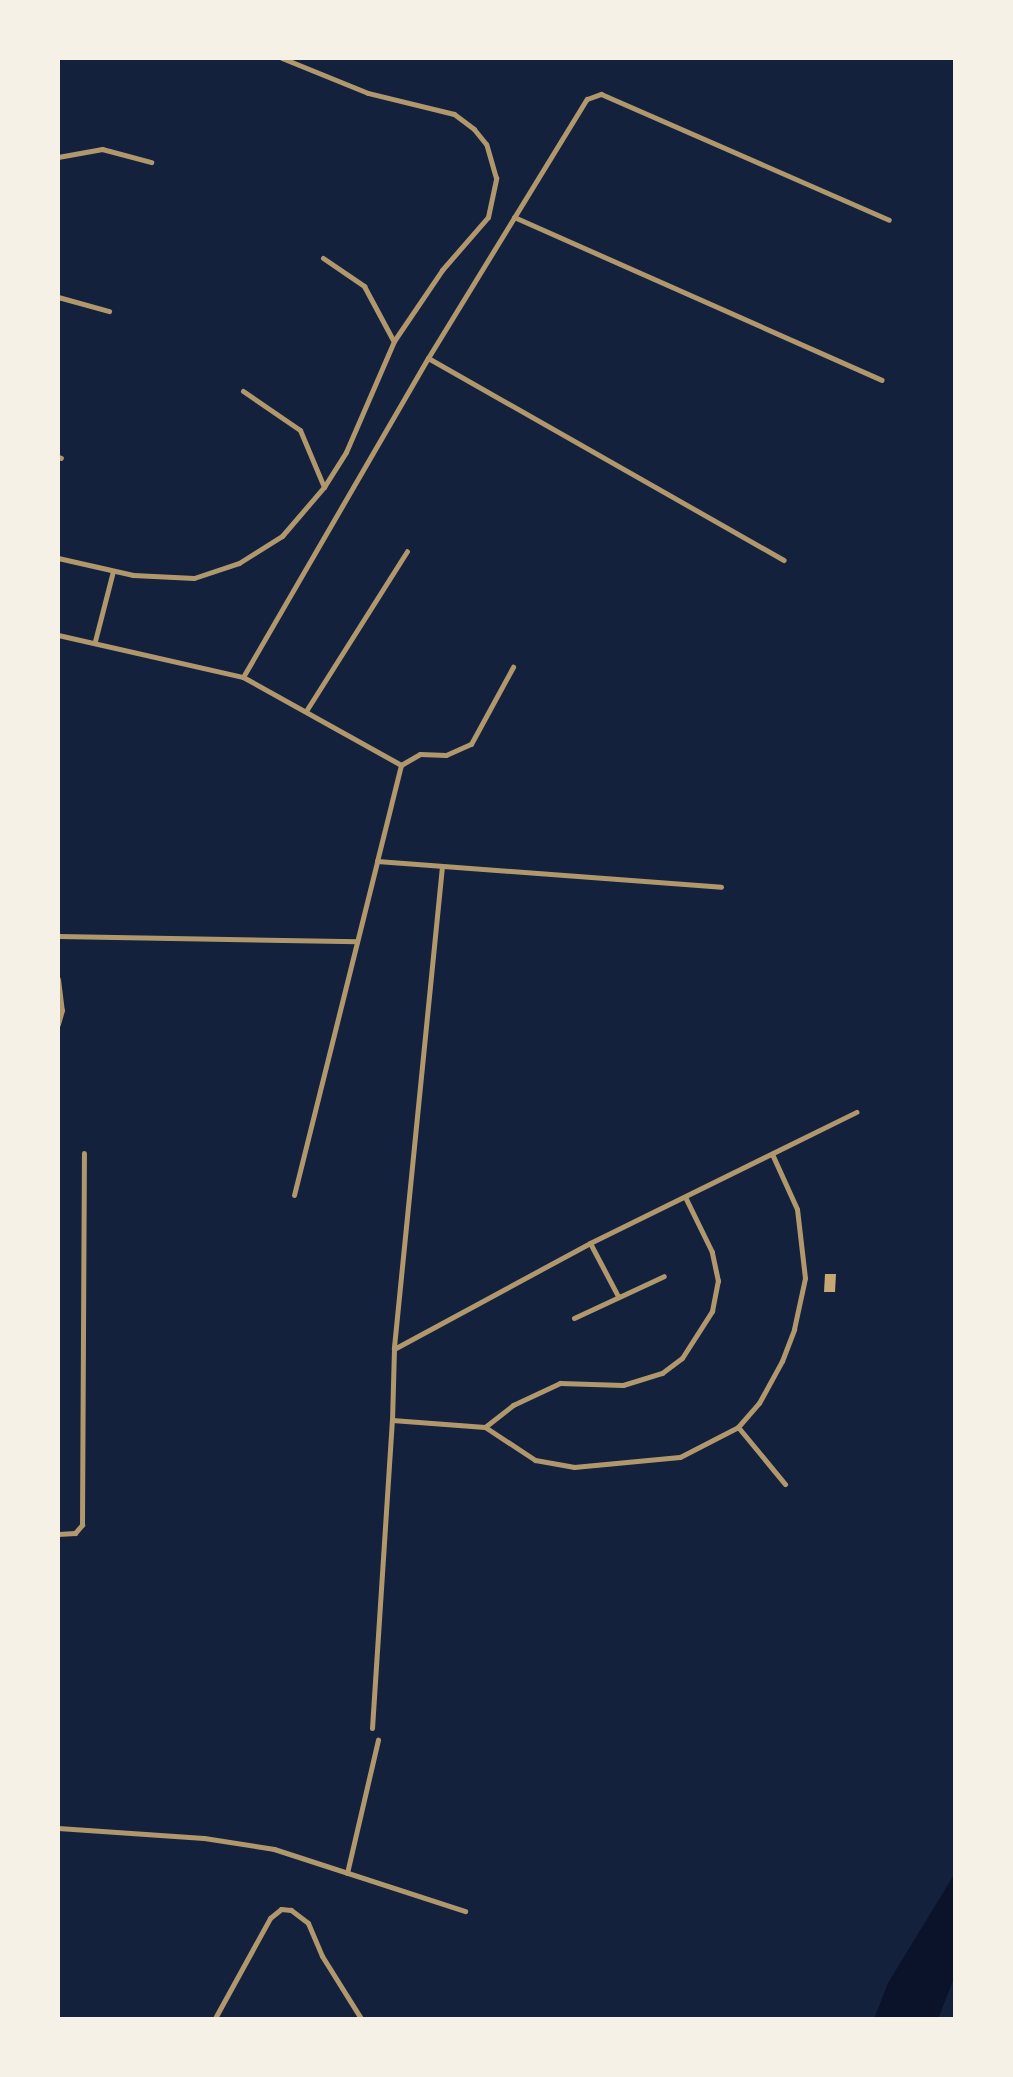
<!DOCTYPE html>
<style>
body{margin:0}
#map{position:relative;width:1013px;height:2077px;overflow:hidden;background:#14213d;font-family:Georgia,serif}
div>[style]{position:absolute}
.water>*{inset:0;background:#0b132b}
.building>*{inset:0;background:#c6a872}
.minor>*{height:5px;margin:-2.5px;padding:0 2.5px;transform-origin:2.5px;border-radius:2.5px;background:#b1986c}
span{translate:-50% -50%;white-space:nowrap;text-align:center;line-height:1.15;-webkit-text-stroke:10px #f6f1e7;paint-order:stroke}
.frame{position:absolute;inset:0;border:60px solid #f6f1e7;pointer-events:none}
</style>
<div id="map">
<div class="water">
<div style="clip-path:polygon(955px 1873px,955px 1976px,938px 2019px,874px 2019px,888px 1983px)"></div>
</div>
<div class="building">
<div style="clip-path:polygon(825px 1274px,836px 1274px,835px 1292px,824px 1292px)"></div>
</div>
<div class="minor">
<div style="left:58px;top:157px;width:45px;rotate:-10.3deg"></div>
<div style="left:102px;top:149px;width:51px;rotate:14.9deg"></div>
<div style="left:514px;top:217px;width:402px;rotate:23.9deg"></div>
<div style="left:323px;top:258px;width:50px;rotate:34.3deg"></div>
<div style="left:364px;top:286px;width:61px;rotate:61.8deg"></div>
<div style="left:58px;top:297px;width:53px;rotate:15.4deg"></div>
<div style="left:428px;top:358px;width:409px;rotate:29.6deg"></div>
<div style="left:243px;top:391px;width:69px;rotate:34.4deg"></div>
<div style="left:300px;top:430px;width:62px;rotate:67.2deg"></div>
<div style="left:58px;top:457px;width:3px;rotate:18deg"></div>
<div style="left:58px;top:558px;width:77px;rotate:12.8deg"></div>
<div style="left:133px;top:575px;width:61px;rotate:2.8deg"></div>
<div style="left:194px;top:578px;width:47px;rotate:-18.4deg"></div>
<div style="left:239px;top:563px;width:51px;rotate:-32.1deg"></div>
<div style="left:282px;top:536px;width:65px;rotate:-49.4deg"></div>
<div style="left:324px;top:487px;width:41px;rotate:-57.8deg"></div>
<div style="left:346px;top:452px;width:121px;rotate:-66.6deg"></div>
<div style="left:394px;top:341px;width:86px;rotate:-55.9deg"></div>
<div style="left:442px;top:270px;width:70px;rotate:-49deg"></div>
<div style="left:488px;top:217px;width:40px;rotate:-78deg"></div>
<div style="left:496px;top:178px;width:35px;rotate:-106deg"></div>
<div style="left:486px;top:144px;width:19px;rotate:-129deg"></div>
<div style="left:474px;top:129px;width:25px;rotate:-143deg"></div>
<div style="left:454px;top:114px;width:89px;rotate:-166.3deg"></div>
<div style="left:368px;top:93px;width:93px;rotate:-157.9deg"></div>
<div style="left:58px;top:635px;width:190px;rotate:12.8deg"></div>
<div style="left:243px;top:677px;width:181px;rotate:29.1deg"></div>
<div style="left:401px;top:765px;width:99px;rotate:104deg"></div>
<div style="left:377px;top:861px;width:345px;rotate:4.3deg"></div>
<div style="left:95px;top:641px;width:72px;rotate:-75.6deg"></div>
<div style="left:243px;top:677px;width:369px;rotate:-59.9deg"></div>
<div style="left:428px;top:358px;width:304px;rotate:-58.5deg"></div>
<div style="left:587px;top:99px;width:15px;rotate:-20deg"></div>
<div style="left:601px;top:94px;width:314px;rotate:23.6deg"></div>
<div style="left:306px;top:711px;width:189px;rotate:-57.7deg"></div>
<div style="left:401px;top:765px;width:22px;rotate:-30deg"></div>
<div style="left:420px;top:754px;width:26px;rotate:2deg"></div>
<div style="left:446px;top:755px;width:27px;rotate:-24deg"></div>
<div style="left:471px;top:744px;width:88px;rotate:-61.4deg"></div>
<div style="left:442px;top:866px;width:485px;rotate:95.7deg"></div>
<div style="left:394px;top:1349px;width:71px;rotate:91.6deg"></div>
<div style="left:392px;top:1420px;width:93px;rotate:4.3deg"></div>
<div style="left:485px;top:1427px;width:60px;rotate:33.4deg"></div>
<div style="left:535px;top:1460px;width:40px;rotate:10deg"></div>
<div style="left:574px;top:1467px;width:106px;rotate:-5.4deg"></div>
<div style="left:680px;top:1457px;width:65px;rotate:-27.3deg"></div>
<div style="left:738px;top:1427px;width:32px;rotate:-49deg"></div>
<div style="left:759px;top:1403px;width:48px;rotate:-61.3deg"></div>
<div style="left:782px;top:1361px;width:34px;rotate:-69deg"></div>
<div style="left:794px;top:1329px;width:52px;rotate:-77.8deg"></div>
<div style="left:805px;top:1278px;width:69px;rotate:-96.6deg"></div>
<div style="left:797px;top:1209px;width:60px;rotate:-114.4deg"></div>
<div style="left:58px;top:936px;width:299px;rotate:1deg"></div>
<div style="left:58px;top:979px;width:31px;rotate:83deg"></div>
<div style="left:62px;top:1010px;width:15px;rotate:106deg"></div>
<div style="left:294px;top:1195px;width:344px;rotate:-76deg"></div>
<div style="left:590px;top:1243px;width:60px;rotate:62.2deg"></div>
<div style="left:574px;top:1318px;width:99px;rotate:-25deg"></div>
<div style="left:394px;top:1349px;width:223px;rotate:-28.4deg"></div>
<div style="left:590px;top:1243px;width:297px;rotate:-26.2deg"></div>
<div style="left:485px;top:1427px;width:36px;rotate:-38deg"></div>
<div style="left:513px;top:1405px;width:52px;rotate:-25.1deg"></div>
<div style="left:560px;top:1383px;width:63px;rotate:1.8deg"></div>
<div style="left:623px;top:1385px;width:41px;rotate:-17.1deg"></div>
<div style="left:662px;top:1373px;width:25px;rotate:-37deg"></div>
<div style="left:682px;top:1358px;width:56px;rotate:-57.4deg"></div>
<div style="left:712px;top:1311px;width:31px;rotate:-79deg"></div>
<div style="left:718px;top:1281px;width:30px;rotate:-102deg"></div>
<div style="left:712px;top:1252px;width:61px;rotate:-116.1deg"></div>
<div style="left:738px;top:1427px;width:74px;rotate:50.5deg"></div>
<div style="left:58px;top:1534px;width:17px;rotate:-3deg"></div>
<div style="left:75px;top:1533px;width:11px;rotate:-49deg"></div>
<div style="left:82px;top:1525px;width:372px;rotate:-89.7deg"></div>
<div style="left:372px;top:1728px;width:309px;rotate:-86.3deg"></div>
<div style="left:58px;top:1828px;width:146px;rotate:3.9deg"></div>
<div style="left:204px;top:1838px;width:71px;rotate:8.9deg"></div>
<div style="left:274px;top:1849px;width:201px;rotate:18deg"></div>
<div style="left:347px;top:1873px;width:137px;rotate:-76.9deg"></div>
<div style="left:214px;top:2020px;width:116px;rotate:-61.2deg"></div>
<div style="left:270px;top:1918px;width:14px;rotate:-39deg"></div>
<div style="left:281px;top:1909px;width:10px;rotate:6deg"></div>
<div style="left:291px;top:1910px;width:21px;rotate:37deg"></div>
<div style="left:308px;top:1923px;width:36px;rotate:67deg"></div>
<div style="left:322px;top:1956px;width:75px;rotate:58deg"></div>
</div>
<div class="frame"></div>
</div>
